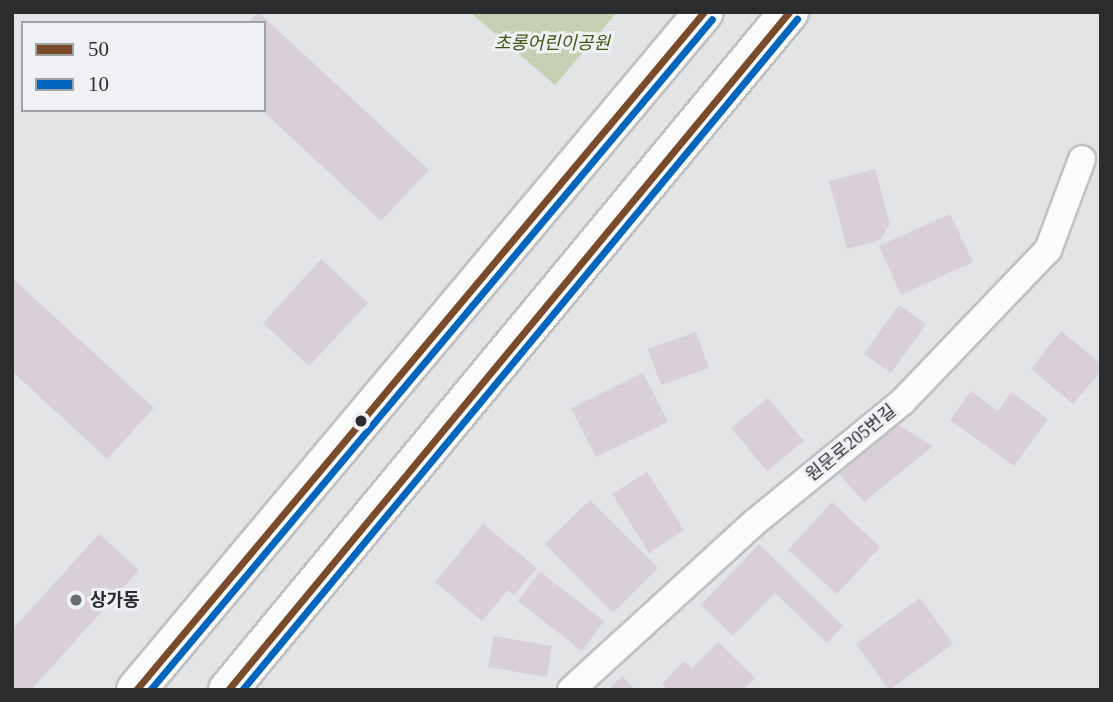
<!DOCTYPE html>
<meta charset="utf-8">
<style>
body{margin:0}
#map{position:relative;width:1113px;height:702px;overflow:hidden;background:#e3e4e5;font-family:"Times New Roman","Noto Sans KR",serif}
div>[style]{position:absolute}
.green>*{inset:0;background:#c4cfb3}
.building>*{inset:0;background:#d8cfd8}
.roads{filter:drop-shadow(2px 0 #c0c1c2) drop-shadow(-2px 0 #c0c1c2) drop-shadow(0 2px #c0c1c2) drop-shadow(0 -2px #c0c1c2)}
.service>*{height:26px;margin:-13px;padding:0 13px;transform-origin:13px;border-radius:13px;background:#fbfbfb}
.tertiary>*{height:38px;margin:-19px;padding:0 19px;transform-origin:19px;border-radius:19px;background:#fbfbfb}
.bus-1>*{height:7px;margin:-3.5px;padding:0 3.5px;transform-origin:3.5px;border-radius:3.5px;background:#7a4b2a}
.bus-2>*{height:7px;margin:-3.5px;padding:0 3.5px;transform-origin:3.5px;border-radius:3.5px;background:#0065bd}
.dots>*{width:19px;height:19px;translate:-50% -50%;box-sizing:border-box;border:4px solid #eff1f4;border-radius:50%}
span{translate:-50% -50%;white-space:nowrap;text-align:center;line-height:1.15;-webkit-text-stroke:6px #eff1f4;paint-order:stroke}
.park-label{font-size:18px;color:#425515;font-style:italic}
.street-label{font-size:18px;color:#2b2c2d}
.poi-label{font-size:18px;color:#2b2c2d;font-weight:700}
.left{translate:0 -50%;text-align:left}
.frame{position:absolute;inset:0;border:14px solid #2b2c2d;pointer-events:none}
.legend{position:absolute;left:21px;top:21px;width:245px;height:91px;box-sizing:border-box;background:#eff1f4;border:2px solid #a1a2a4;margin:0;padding:9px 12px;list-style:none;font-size:21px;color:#2b2c2d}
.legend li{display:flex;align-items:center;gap:14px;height:35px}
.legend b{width:35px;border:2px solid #a1a2a4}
</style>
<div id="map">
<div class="green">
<div style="clip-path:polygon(470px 12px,617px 12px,555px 85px)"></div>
</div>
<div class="building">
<div style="clip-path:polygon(258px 12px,429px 170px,381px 221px,264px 112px,264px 23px,248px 23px)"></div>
<div style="clip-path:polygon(875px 169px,890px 224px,880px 240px,847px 249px,829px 181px)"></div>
<div style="clip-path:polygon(950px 214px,973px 262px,901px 295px,879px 246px)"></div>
<div style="clip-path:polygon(321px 259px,368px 303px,309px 366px,263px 323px)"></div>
<div style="clip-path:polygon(12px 278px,154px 408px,107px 459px,12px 371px)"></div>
<div style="clip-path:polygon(899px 305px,926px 324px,891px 373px,864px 354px)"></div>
<div style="clip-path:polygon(1061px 331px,1101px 364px,1101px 371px,1073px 404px,1031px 369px)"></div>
<div style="clip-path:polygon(696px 332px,709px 368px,661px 385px,648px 349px)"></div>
<div style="clip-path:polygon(643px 373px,668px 422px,596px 457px,571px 408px)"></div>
<div style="clip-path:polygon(971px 391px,998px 411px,1011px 392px,1048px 419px,1014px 466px,950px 420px)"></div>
<div style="clip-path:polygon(768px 398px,804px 441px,767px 471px,731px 428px)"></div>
<div style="clip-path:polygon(898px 425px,933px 446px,864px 502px,839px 474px)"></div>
<div style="clip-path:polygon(647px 472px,684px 530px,649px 553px,612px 494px)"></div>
<div style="clip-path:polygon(590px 500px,658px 568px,613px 613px,545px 544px)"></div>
<div style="clip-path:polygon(832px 502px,880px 547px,837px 594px,788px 550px)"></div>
<div style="clip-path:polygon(483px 524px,537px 568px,514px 595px,508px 590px,482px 621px,435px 582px)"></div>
<div style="clip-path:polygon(99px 534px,139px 570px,31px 690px,12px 690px,12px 630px)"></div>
<div style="clip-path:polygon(759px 544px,843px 626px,827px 643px,775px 593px,733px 636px,701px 605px)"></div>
<div style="clip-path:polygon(540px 572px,604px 621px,582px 651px,518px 601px)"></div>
<div style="clip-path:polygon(920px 598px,953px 644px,889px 690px,856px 644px)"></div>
<div style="clip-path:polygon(494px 636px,552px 646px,547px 677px,488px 667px)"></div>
<div style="clip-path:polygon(718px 642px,755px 678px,743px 690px,667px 690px,662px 684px,684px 661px,692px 668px)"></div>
<div style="clip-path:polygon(622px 676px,635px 690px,608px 690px)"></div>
</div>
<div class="roads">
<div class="service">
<div style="left:571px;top:690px;width:249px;rotate:-42.4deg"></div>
<div style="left:755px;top:522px;width:190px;rotate:-39.2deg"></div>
<div style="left:902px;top:402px;width:211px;rotate:-46.2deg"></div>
<div style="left:1048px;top:250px;width:97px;rotate:-69.5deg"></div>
</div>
<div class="tertiary">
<div style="left:136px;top:690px;width:884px;rotate:-50.05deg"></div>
<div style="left:228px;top:690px;width:880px;rotate:-50.39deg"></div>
</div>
</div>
<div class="bus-1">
<div style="left:136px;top:690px;width:884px;rotate:-50.05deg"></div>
<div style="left:228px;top:690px;width:880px;rotate:-50.39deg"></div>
</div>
<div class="bus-2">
<div style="left:150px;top:690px;width:875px;rotate:-50.05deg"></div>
<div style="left:242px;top:690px;width:871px;rotate:-50.41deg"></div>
</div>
<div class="dots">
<div style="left:361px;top:421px;background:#2b2c2d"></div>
<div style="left:76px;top:600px;background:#6b6c6d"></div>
</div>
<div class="park-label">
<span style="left:552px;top:43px">초롱어린이공원</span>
</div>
<div class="street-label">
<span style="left:851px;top:443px;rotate:-39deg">원문로205번길</span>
</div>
<div class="poi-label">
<span class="left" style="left:90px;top:600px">상가동</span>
</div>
<div class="frame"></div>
<ul class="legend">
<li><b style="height:9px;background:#7a4b2a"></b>50</li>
<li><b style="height:9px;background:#0065bd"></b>10</li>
</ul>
</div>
